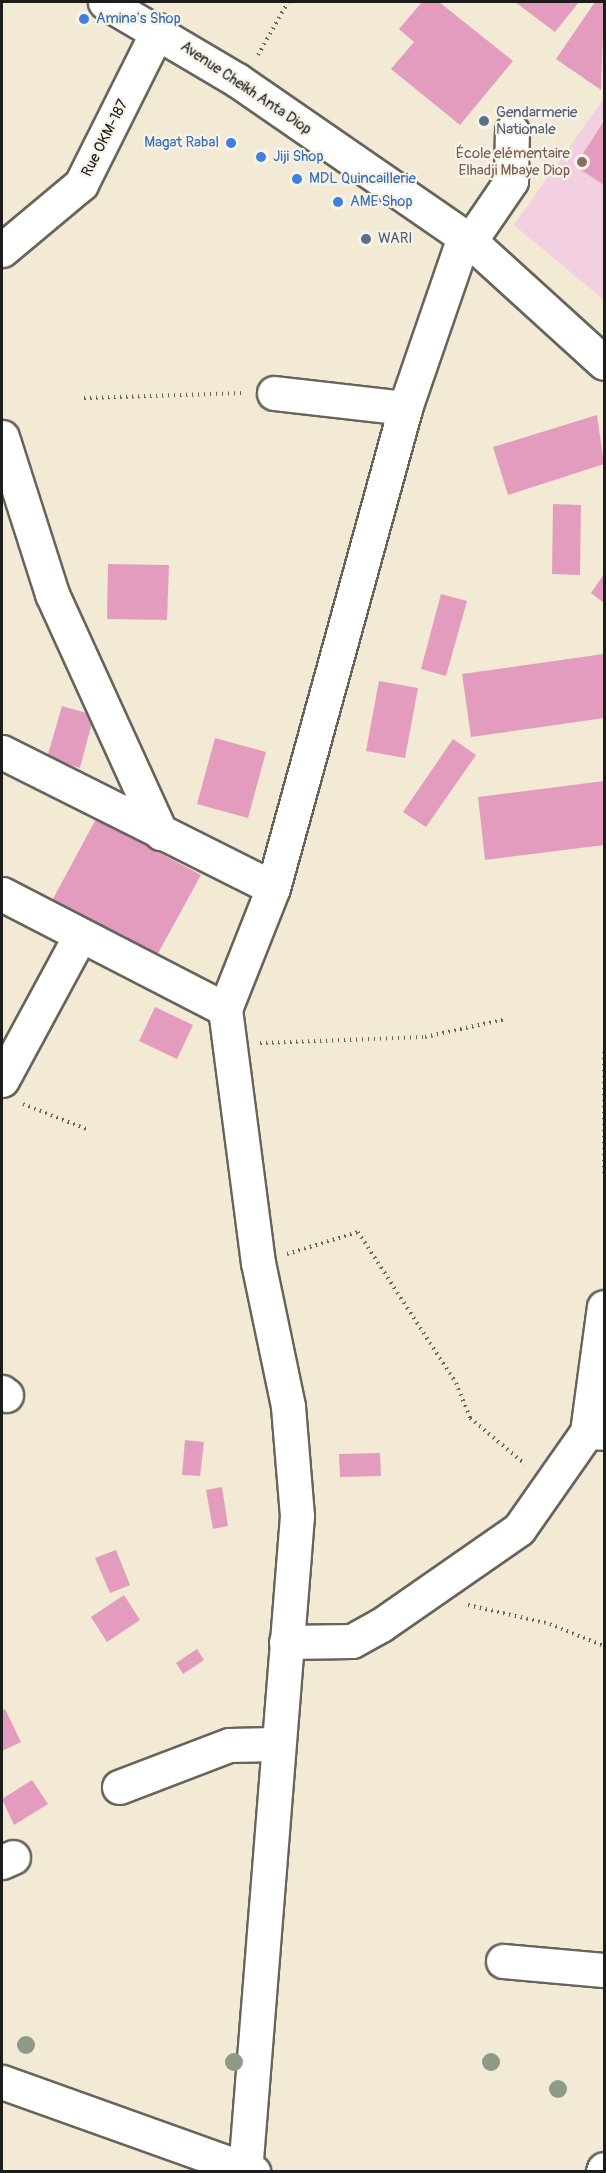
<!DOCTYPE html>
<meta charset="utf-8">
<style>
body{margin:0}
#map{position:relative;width:606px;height:2173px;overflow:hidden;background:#f2ead4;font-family:Pangolin,sans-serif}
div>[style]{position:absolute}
.built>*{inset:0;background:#f2cfe1}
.building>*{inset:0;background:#e49cbe}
.path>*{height:4px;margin-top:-2px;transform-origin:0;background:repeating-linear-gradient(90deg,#67645c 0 1.5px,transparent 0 6px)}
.roads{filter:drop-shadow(2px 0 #67645c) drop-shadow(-2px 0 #67645c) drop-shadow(0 2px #67645c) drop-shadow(0 -2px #67645c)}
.minor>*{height:33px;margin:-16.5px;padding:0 16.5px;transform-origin:16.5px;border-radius:16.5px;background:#fff}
.trees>*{width:18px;height:18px;margin:-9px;border-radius:50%;background:#8d9a85}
.dots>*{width:16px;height:16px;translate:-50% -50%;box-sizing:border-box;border:3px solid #f7f3e8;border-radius:50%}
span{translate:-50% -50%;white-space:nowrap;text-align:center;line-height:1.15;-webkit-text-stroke:4.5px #f7f3e8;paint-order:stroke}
.shop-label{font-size:15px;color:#366cbe}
.left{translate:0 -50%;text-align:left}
.right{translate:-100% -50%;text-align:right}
.street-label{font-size:15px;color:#1c1c1c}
.service-label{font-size:15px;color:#4e5e75}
.education-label{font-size:15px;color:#785e54}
.frame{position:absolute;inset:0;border:3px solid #1c1c1c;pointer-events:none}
</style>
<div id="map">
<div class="built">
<div style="clip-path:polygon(604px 98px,604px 300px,514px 225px)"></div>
</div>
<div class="building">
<div style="clip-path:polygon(422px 2px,439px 2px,513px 61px,460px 125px,391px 69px,414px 42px,399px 29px)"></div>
<div style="clip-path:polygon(515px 2px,579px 2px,555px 32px)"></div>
<div style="clip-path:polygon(595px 2px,604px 2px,601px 90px,556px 59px)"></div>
<div style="clip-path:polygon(604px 121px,604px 185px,575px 166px)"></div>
<div style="clip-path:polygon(597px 415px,604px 464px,508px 495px,493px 447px)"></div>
<div style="clip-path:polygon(553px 504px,581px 505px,580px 575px,552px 574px)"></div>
<div style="clip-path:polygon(108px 564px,169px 565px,167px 620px,107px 619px)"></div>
<div style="clip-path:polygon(604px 574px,604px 603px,591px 593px)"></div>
<div style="clip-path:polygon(441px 594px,467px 601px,446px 676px,421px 669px)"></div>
<div style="clip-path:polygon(604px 654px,604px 718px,471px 737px,462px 674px)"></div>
<div style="clip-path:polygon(379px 681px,418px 688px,405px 758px,366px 751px)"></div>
<div style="clip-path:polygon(62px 706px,94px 715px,80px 768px,47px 758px)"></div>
<div style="clip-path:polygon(215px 738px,266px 752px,248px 818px,197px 804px)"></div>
<div style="clip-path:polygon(453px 739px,476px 755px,426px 827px,403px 812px)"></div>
<div style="clip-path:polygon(604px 781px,604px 845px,485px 860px,478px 797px)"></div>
<div style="clip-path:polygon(96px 819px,201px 875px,151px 966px,47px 910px)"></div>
<div style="clip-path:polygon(155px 1007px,193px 1025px,177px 1059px,139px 1041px)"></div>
<div style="clip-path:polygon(185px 1440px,204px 1442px,200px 1476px,182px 1475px)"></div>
<div style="clip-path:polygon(380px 1453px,381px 1476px,340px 1477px,339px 1454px)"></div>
<div style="clip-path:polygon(222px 1487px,228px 1526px,213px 1529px,206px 1490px)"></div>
<div style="clip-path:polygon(116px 1550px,130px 1585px,110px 1593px,95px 1558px)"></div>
<div style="clip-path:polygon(124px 1595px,140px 1620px,107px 1642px,91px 1617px)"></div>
<div style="clip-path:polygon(197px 1649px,204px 1660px,183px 1674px,176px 1663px)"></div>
<div style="clip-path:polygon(5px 1709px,21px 1742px,2px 1751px,2px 1711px)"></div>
<div style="clip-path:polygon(32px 1780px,48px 1804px,14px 1825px,2px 1799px)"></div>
</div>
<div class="path">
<div style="left:258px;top:55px;width:61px;rotate:-60.5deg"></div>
<div style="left:84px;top:398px;width:159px;rotate:-1.8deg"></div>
<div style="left:260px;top:1043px;width:165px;rotate:-2.1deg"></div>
<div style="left:425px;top:1037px;width:83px;rotate:-12.5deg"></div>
<div style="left:604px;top:1052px;width:123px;rotate:90deg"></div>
<div style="left:23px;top:1104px;width:71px;rotate:21.5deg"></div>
<div style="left:287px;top:1254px;width:74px;rotate:-17.2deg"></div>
<div style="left:358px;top:1232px;width:180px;rotate:57deg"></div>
<div style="left:456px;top:1383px;width:38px;rotate:68deg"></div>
<div style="left:470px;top:1418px;width:72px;rotate:39.9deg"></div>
<div style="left:468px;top:1605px;width:84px;rotate:13deg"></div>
<div style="left:550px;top:1624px;width:58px;rotate:22.2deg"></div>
</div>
<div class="roads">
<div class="minor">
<div style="left:105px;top:2px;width:153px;rotate:30.6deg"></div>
<div style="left:237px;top:80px;width:283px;rotate:34.6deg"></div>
<div style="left:470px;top:241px;width:181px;rotate:42.3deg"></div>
<div style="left:470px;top:241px;width:73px;rotate:-55.7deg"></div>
<div style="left:511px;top:181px;width:50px;rotate:-88.9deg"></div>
<div style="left:2px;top:250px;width:103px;rotate:-39.9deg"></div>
<div style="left:81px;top:184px;width:172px;rotate:-63.4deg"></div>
<div style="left:274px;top:393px;width:132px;rotate:6.5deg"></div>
<div style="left:2px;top:437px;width:165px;rotate:72.3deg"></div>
<div style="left:52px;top:594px;width:263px;rotate:65.5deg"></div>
<div style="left:2px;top:752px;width:303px;rotate:26.6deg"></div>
<div style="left:2px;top:894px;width:251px;rotate:27.3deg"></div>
<div style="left:2px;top:1080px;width:164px;rotate:-61.6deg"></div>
<div style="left:2px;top:1392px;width:5px;rotate:37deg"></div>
<div style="left:587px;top:1432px;width:126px;rotate:-82.3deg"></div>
<div style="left:286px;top:1642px;width:66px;rotate:-0.9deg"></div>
<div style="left:352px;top:1641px;width:33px;rotate:-29deg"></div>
<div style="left:381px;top:1625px;width:168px;rotate:-34.8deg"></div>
<div style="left:519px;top:1529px;width:118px;rotate:-55deg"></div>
<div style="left:587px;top:1432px;width:17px;rotate:3deg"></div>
<div style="left:119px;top:1787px;width:118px;rotate:-20.9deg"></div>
<div style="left:229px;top:1745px;width:47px;rotate:-1.2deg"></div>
<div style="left:2px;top:1862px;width:12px;rotate:-24deg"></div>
<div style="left:503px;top:1961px;width:101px;rotate:5.1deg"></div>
<div style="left:2px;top:2082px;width:267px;rotate:19.7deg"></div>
<div style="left:245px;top:2172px;width:658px;rotate:-85.47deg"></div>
<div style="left:297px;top:1516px;width:110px;rotate:-94.7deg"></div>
<div style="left:288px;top:1406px;width:146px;rotate:-101.8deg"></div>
<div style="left:258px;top:1263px;width:256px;rotate:-97.4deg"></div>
<div style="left:225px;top:1009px;width:130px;rotate:-68.4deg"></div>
<div style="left:273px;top:888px;width:498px;rotate:-74.6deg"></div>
<div style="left:405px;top:408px;width:181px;rotate:-71deg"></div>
<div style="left:603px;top:2172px;width:3px;rotate:-72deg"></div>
</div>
</div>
<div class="trees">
<div style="left:26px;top:2045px"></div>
<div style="left:234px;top:2062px"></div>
<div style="left:491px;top:2062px"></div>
<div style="left:558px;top:2089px"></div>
</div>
<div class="dots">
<div style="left:84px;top:19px;background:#3f7fe0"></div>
<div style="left:484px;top:121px;background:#5c6f8a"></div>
<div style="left:231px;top:143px;background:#3f7fe0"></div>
<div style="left:261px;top:157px;background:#3f7fe0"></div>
<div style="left:582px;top:162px;background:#8d6e63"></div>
<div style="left:297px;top:179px;background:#3f7fe0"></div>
<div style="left:338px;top:202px;background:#3f7fe0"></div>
<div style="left:366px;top:239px;background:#5c6f8a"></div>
</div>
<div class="shop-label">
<span class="left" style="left:96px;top:19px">Amina's Shop</span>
<span class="right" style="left:219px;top:143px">Magat Rabal</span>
<span class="left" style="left:273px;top:157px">Jiji Shop</span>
<span class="left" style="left:309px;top:179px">MDL Quincaillerie</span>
<span class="left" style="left:350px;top:202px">AME Shop</span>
</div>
<div class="street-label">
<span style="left:246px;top:88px;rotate:34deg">Avenue Cheikh Anta Diop</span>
<span style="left:105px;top:138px;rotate:-63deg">Rue OKM-187</span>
</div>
<div class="service-label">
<span class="left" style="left:496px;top:121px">Gendarmerie<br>Nationale</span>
<span class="left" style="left:378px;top:239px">WARI</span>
</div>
<div class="education-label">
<span class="right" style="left:570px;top:162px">École elémentaire<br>Elhadji Mbaye Diop</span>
</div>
<div class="frame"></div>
</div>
